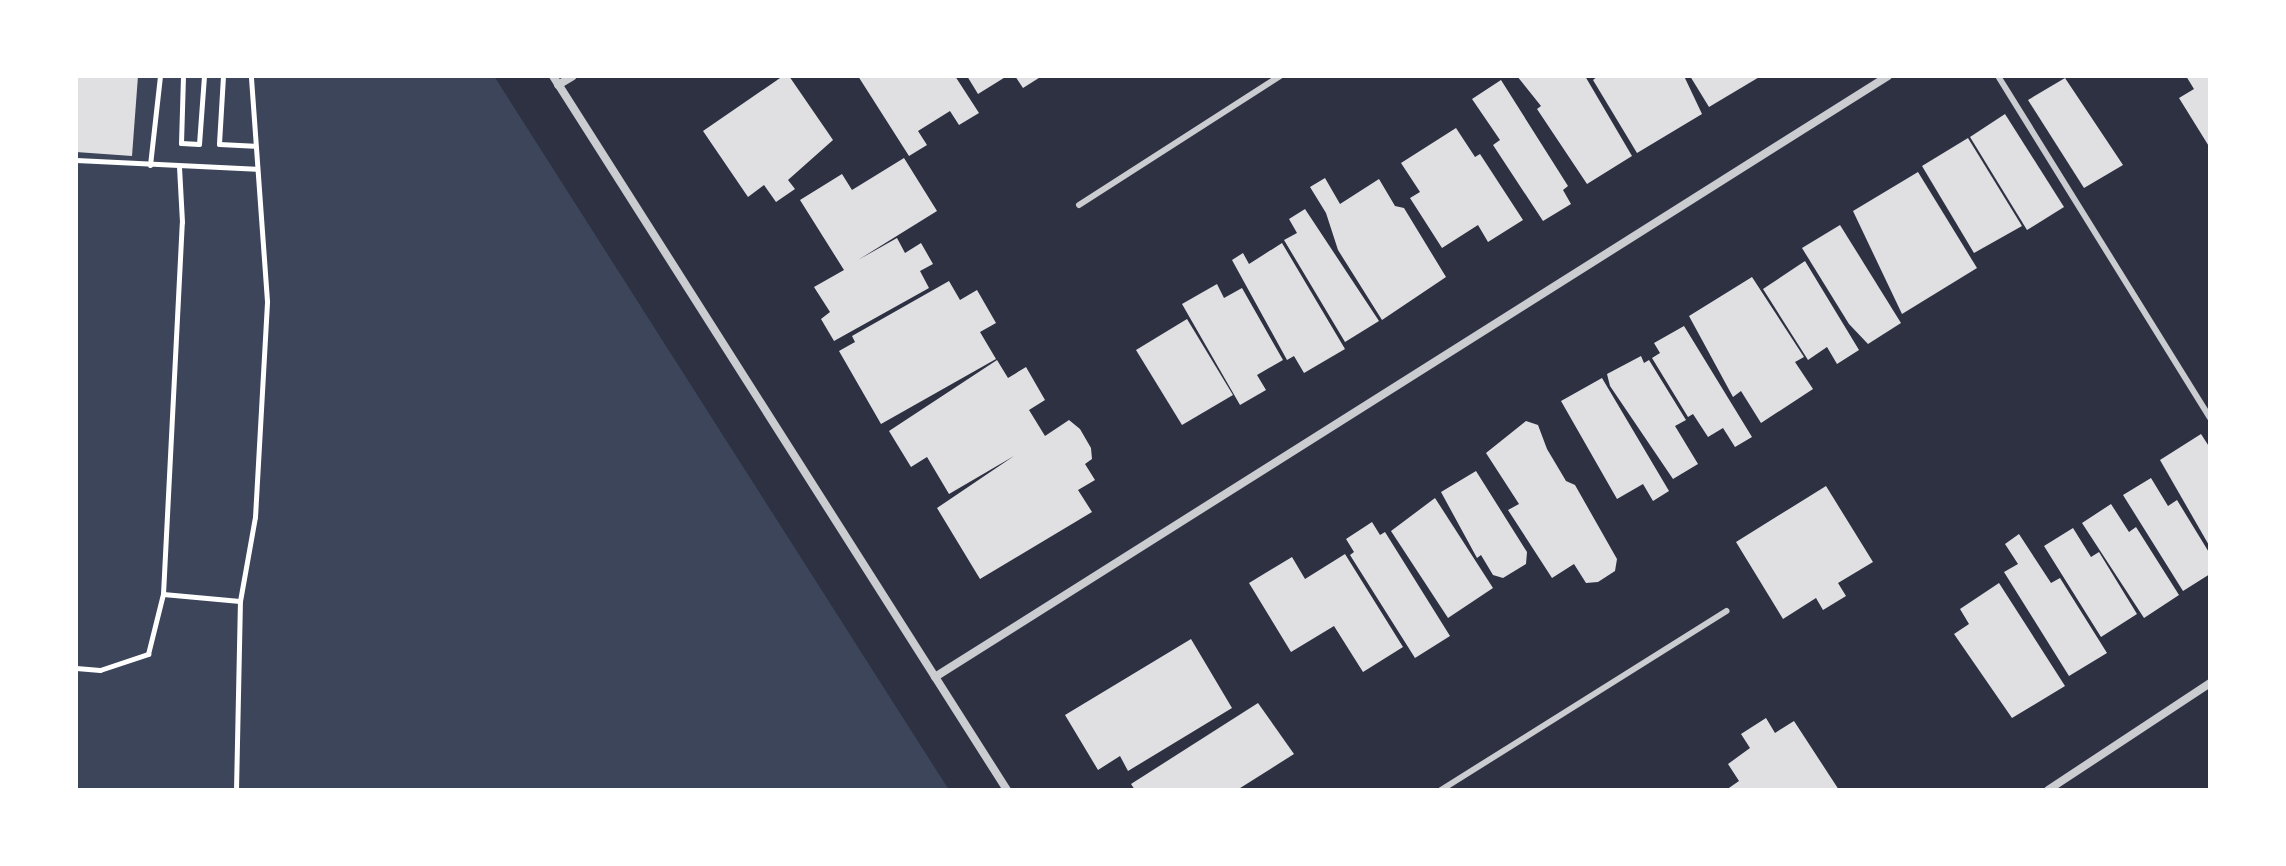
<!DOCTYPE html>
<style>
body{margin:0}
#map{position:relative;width:2286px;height:866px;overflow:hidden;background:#2d3142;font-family:Cabin,sans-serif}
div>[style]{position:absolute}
.green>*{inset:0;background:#3c4559}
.building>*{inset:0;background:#e0e0e3}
.path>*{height:5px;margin:-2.5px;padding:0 2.5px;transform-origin:2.5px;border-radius:2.5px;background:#fff}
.service>*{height:6px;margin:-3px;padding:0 3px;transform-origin:3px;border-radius:3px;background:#caccd0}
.minor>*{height:8px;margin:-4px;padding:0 4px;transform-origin:4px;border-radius:4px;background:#caccd0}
span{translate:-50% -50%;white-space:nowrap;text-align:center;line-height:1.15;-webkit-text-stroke:7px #fff;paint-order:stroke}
.frame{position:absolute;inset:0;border:78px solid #fff;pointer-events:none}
</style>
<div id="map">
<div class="green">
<div style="clip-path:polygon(76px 76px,494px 76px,949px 790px,76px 790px)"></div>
</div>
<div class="building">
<div style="clip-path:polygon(76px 76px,138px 76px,132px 156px,76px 152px)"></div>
<div style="clip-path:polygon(783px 76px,789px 76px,833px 140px,788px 180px,795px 189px,776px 202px,764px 185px,748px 197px,703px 131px)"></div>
<div style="clip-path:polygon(858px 76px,955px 76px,979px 113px,959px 125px,950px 111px,918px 131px,927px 145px,909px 156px)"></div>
<div style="clip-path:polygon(967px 76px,1007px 76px,978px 94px)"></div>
<div style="clip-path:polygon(1015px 76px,1042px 76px,1023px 88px)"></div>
<div style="clip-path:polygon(1517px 76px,1585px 76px,1632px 156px,1587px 184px,1537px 109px,1541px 106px)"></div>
<div style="clip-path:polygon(1598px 76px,1684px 76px,1702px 114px,1637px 153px,1593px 80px)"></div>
<div style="clip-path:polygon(1690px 76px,1761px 76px,1709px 107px)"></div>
<div style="clip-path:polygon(2186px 76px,2210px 76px,2210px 148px,2179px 98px,2194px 89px)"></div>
<div style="clip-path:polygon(2065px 78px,2123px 165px,2084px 188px,2028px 100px)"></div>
<div style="clip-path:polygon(1501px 80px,1568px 186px,1563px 190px,1571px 204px,1543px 221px,1493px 145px,1500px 140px,1472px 99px)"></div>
<div style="clip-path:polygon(2005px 114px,2064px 207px,2027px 230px,1970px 137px)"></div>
<div style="clip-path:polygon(1456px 128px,1475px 157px,1480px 154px,1523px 220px,1488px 242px,1478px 225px,1442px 248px,1410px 198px,1420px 192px,1401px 163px)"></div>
<div style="clip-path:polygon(1968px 138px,2022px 226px,1974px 253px,1922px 166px)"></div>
<div style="clip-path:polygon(904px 158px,937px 211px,858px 260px,897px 238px,905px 253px,921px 243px,933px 264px,920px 271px,929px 288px,834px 341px,821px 319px,830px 312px,814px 287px,844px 270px,800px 200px,842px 174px,852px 190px)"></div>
<div style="clip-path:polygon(1918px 172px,1977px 268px,1902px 314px,1853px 211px)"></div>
<div style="clip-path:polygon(1325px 178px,1340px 204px,1379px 179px,1395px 206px,1404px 208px,1446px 277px,1382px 320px,1338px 250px,1326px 213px,1310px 187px)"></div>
<div style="clip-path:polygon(1305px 209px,1379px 321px,1345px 342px,1284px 240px,1297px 233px,1289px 219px)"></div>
<div style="clip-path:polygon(1840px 225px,1901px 323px,1868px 344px,1849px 324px,1802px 248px)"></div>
<div style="clip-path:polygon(1282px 243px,1345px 349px,1304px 373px,1294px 356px,1287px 360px,1232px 260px,1243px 253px,1249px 264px)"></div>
<div style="clip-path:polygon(1805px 261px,1859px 350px,1837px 364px,1827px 347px,1808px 360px,1763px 289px)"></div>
<div style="clip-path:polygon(1752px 277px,1804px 357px,1795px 362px,1813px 389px,1761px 423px,1741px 391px,1733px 397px,1689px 316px)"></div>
<div style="clip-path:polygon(949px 281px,960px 300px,977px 290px,996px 323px,980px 332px,996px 359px,881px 424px,839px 351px,855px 342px,852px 336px)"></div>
<div style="clip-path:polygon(1217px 284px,1224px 298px,1242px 288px,1283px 360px,1257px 375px,1266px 390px,1240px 405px,1182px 304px)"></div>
<div style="clip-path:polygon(1187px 319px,1233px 395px,1182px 425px,1136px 350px)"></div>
<div style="clip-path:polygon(1684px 326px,1752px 437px,1735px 447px,1723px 428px,1708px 437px,1693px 414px,1688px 417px,1652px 358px,1660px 353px,1654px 343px)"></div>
<div style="clip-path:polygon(1641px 356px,1644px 363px,1649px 360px,1686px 420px,1675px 426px,1698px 464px,1673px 479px,1610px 386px,1607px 374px)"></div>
<div style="clip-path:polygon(997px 360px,1008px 378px,1026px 367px,1045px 400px,1029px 410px,1045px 436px,1069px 420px,1080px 429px,1091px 448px,1092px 459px,1085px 464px,1095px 480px,1078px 490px,1092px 512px,980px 579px,937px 508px,1014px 456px,949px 494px,927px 457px,911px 467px,889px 431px)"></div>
<div style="clip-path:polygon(1602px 378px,1669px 491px,1653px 501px,1643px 484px,1617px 499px,1561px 401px)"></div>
<div style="clip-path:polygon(1526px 421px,1538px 425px,1547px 449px,1566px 481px,1575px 485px,1617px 559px,1615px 571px,1598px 582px,1586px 583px,1574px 564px,1552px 578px,1508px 510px,1519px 504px,1486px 453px)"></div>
<div style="clip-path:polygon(2201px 434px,2210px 448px,2210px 547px,2160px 460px)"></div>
<div style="clip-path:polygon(1476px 471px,1527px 552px,1526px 564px,1503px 578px,1493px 575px,1481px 555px,1477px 558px,1441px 492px)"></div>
<div style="clip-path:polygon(2151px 478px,2168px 506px,2177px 500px,2210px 554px,2210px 574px,2183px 591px,2123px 495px)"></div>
<div style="clip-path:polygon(1826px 486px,1873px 562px,1838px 583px,1846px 596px,1823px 610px,1816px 598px,1783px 619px,1736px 542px)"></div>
<div style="clip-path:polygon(1435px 498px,1493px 588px,1448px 618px,1391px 531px)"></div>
<div style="clip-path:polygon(2111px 504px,2129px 532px,2136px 527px,2179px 595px,2144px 618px,2082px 523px)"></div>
<div style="clip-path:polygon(1372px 522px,1380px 535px,1385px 532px,1450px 636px,1415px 658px,1350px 555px,1354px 552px,1346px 539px)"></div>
<div style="clip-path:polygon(2073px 528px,2091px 557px,2099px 552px,2137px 614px,2101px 637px,2044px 546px)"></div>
<div style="clip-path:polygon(2019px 534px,2051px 583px,2060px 578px,2107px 653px,2069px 676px,2004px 572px,2018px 564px,2005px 544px)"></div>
<div style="clip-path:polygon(1345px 554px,1403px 647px,1363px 672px,1334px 626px,1291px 652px,1249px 583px,1292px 557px,1305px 579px)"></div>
<div style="clip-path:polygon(1999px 583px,2065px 686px,2012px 718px,1954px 634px,1969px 624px,1960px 609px)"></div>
<div style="clip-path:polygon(1191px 639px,1232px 708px,1128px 771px,1120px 756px,1098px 770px,1065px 715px)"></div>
<div style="clip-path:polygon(1258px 703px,1294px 754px,1237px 790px,1135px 790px,1131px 784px)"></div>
<div style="clip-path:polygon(1766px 718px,1775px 733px,1794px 721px,1839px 790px,1726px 790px,1739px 781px,1728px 764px,1750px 748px,1741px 734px)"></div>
</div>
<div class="path">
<div style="left:183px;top:76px;width:67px;rotate:91.7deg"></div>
<div style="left:181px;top:143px;width:18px;rotate:3deg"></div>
<div style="left:199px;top:144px;width:68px;rotate:-85.8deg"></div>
<div style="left:223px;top:76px;width:68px;rotate:93.4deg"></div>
<div style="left:219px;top:144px;width:35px;rotate:3deg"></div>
<div style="left:76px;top:160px;width:181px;rotate:2.8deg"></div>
<div style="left:150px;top:165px;width:90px;rotate:-83.6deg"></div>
<div style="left:163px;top:594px;width:77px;rotate:5.2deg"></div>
<div style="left:76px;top:668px;width:24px;rotate:5deg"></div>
<div style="left:100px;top:670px;width:51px;rotate:-18.4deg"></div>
<div style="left:148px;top:654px;width:62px;rotate:-76deg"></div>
<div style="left:163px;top:594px;width:372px;rotate:-87.1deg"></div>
<div style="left:182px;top:222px;width:55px;rotate:-93.1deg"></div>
<div style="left:236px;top:790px;width:189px;rotate:-88.8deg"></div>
<div style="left:240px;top:601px;width:85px;rotate:-79.9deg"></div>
<div style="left:255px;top:517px;width:216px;rotate:-86.8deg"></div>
<div style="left:267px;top:301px;width:226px;rotate:-94.1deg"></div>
</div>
<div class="service">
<div style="left:1998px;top:76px;width:402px;rotate:58.2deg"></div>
<div style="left:1079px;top:205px;width:239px;rotate:-32.7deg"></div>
<div style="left:1441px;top:790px;width:337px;rotate:-32.1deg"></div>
</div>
<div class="minor">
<div style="left:553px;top:76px;width:846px;rotate:57.55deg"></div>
<div style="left:558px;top:85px;width:17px;rotate:-31deg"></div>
<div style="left:935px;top:677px;width:1127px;rotate:-32.24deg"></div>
<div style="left:2048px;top:790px;width:194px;rotate:-33.4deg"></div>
</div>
<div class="frame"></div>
</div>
